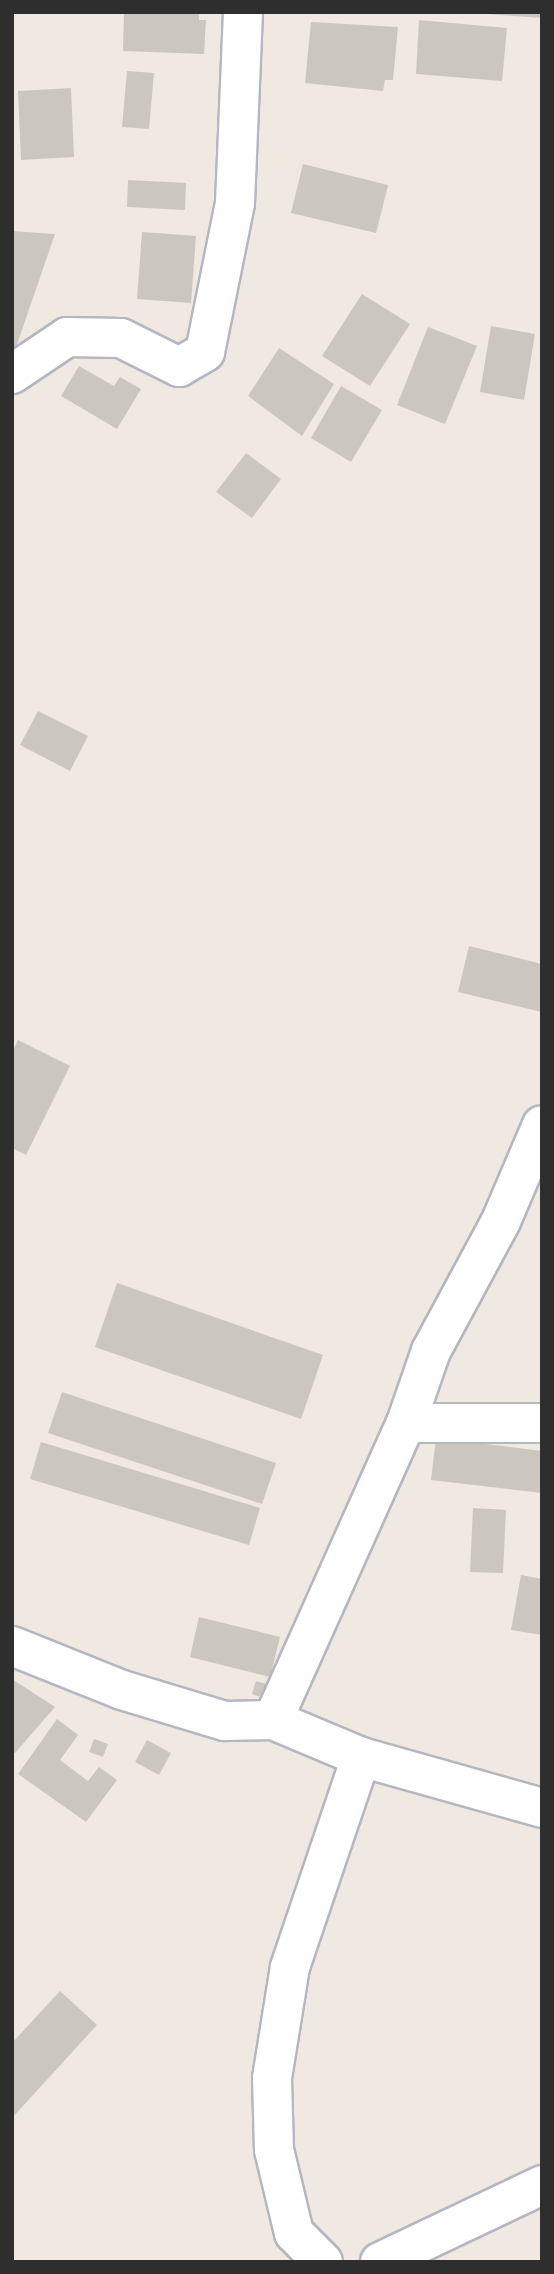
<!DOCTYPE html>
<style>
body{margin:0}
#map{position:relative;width:554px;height:2274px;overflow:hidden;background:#efe9e1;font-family:"Exo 2",sans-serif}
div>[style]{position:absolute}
.building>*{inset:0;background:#cbc7bf}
.roads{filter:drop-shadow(2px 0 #b4b7c1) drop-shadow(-2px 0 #b4b7c1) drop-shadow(0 2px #b4b7c1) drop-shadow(0 -2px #b4b7c1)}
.minor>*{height:38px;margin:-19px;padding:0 19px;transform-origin:19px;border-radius:19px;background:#fff}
span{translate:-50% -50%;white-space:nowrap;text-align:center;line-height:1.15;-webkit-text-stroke:7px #fff;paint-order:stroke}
.frame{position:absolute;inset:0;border:14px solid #2e2e2e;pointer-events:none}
</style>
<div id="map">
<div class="building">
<div style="clip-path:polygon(124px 12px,199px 12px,199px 20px,206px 20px,204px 54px,123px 51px)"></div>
<div style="clip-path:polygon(487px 12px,542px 12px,542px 18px,487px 14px)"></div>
<div style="clip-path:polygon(419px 20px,507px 28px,502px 81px,416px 74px)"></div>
<div style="clip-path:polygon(311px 22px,398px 27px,393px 80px,385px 80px,383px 91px,305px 83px)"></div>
<div style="clip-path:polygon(127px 71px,154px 73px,149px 129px,122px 127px)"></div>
<div style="clip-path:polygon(71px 88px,74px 157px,21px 160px,18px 91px)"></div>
<div style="clip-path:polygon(303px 164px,388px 185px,376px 233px,291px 213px)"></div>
<div style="clip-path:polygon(128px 180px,186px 183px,185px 210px,127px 207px)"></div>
<div style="clip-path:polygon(12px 231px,55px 234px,13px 356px,12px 356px)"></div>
<div style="clip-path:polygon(142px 232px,196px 236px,191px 303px,137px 299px)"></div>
<div style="clip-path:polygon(362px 294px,410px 324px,370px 386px,322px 356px)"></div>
<div style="clip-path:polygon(491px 326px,535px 334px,524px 400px,480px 392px)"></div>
<div style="clip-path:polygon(428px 327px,477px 346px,445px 424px,397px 405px)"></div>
<div style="clip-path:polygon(279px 348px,334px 384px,302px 436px,248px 396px)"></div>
<div style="clip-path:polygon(79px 366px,114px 386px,120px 377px,141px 389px,117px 429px,61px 396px)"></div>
<div style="clip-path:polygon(341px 386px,382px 410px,351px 462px,311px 438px)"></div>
<div style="clip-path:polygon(246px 453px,281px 479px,252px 518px,216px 492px)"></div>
<div style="clip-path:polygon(38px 711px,88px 736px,70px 771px,20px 745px)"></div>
<div style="clip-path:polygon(469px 946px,542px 964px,542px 1012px,458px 992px)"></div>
<div style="clip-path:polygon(18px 1040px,70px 1066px,26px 1155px,12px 1148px,12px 1052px)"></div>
<div style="clip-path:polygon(117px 1283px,323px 1355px,301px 1419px,95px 1347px)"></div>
<div style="clip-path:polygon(62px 1392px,276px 1463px,262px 1504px,48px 1433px)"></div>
<div style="clip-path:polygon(436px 1438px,542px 1451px,542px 1493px,431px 1480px)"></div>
<div style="clip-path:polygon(41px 1442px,260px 1508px,249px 1545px,30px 1479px)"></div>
<div style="clip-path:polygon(473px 1508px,506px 1510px,503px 1573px,470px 1572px)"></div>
<div style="clip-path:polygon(521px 1575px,542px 1579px,542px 1635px,511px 1630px)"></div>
<div style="clip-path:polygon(199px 1617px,280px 1637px,270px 1677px,190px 1657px)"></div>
<div style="clip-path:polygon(12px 1679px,55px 1707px,15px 1753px,12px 1751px)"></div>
<div style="clip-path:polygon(256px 1681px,277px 1687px,272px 1701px,252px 1694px)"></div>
<div style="clip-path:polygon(57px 1719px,78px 1735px,60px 1760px,88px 1781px,99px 1767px,117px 1780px,86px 1822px,18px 1774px)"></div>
<div style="clip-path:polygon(94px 1739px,108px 1744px,103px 1757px,89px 1752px)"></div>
<div style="clip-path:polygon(147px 1740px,171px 1753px,159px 1775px,135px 1762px)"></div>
<div style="clip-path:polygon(60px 1991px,97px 2025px,12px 2118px,12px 2043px)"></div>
</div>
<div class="roads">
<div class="minor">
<div style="left:12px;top:374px;width:66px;rotate:-33.9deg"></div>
<div style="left:67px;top:337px;width:54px;rotate:1.1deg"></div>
<div style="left:121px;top:338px;width:65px;rotate:26.6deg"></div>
<div style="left:179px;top:367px;width:30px;rotate:-30deg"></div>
<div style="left:205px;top:352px;width:152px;rotate:-78.6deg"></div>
<div style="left:235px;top:203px;width:191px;rotate:-87.6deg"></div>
<div style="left:406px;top:1423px;width:136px"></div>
<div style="left:12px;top:1646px;width:118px;rotate:21.8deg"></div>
<div style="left:122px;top:1690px;width:108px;rotate:16.8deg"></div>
<div style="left:225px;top:1721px;width:48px;rotate:-1.2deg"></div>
<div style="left:273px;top:1720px;width:325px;rotate:-65.9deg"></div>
<div style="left:406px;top:1423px;width:76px;rotate:-70.9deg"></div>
<div style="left:431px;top:1351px;width:148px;rotate:-61.7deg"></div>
<div style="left:501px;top:1221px;width:104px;rotate:-66.9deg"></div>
<div style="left:273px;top:1720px;width:95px;rotate:22.8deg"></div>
<div style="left:361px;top:1757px;width:188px;rotate:15.7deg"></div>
<div style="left:323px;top:2262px;width:41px;rotate:-135deg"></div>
<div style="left:294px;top:2233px;width:85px;rotate:-103.5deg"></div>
<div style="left:274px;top:2150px;width:72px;rotate:-91.6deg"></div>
<div style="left:272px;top:2078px;width:112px;rotate:-80.8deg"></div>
<div style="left:290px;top:1967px;width:222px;rotate:-71.3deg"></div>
<div style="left:380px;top:2262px;width:179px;rotate:-25.4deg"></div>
</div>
</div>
<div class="frame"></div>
</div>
